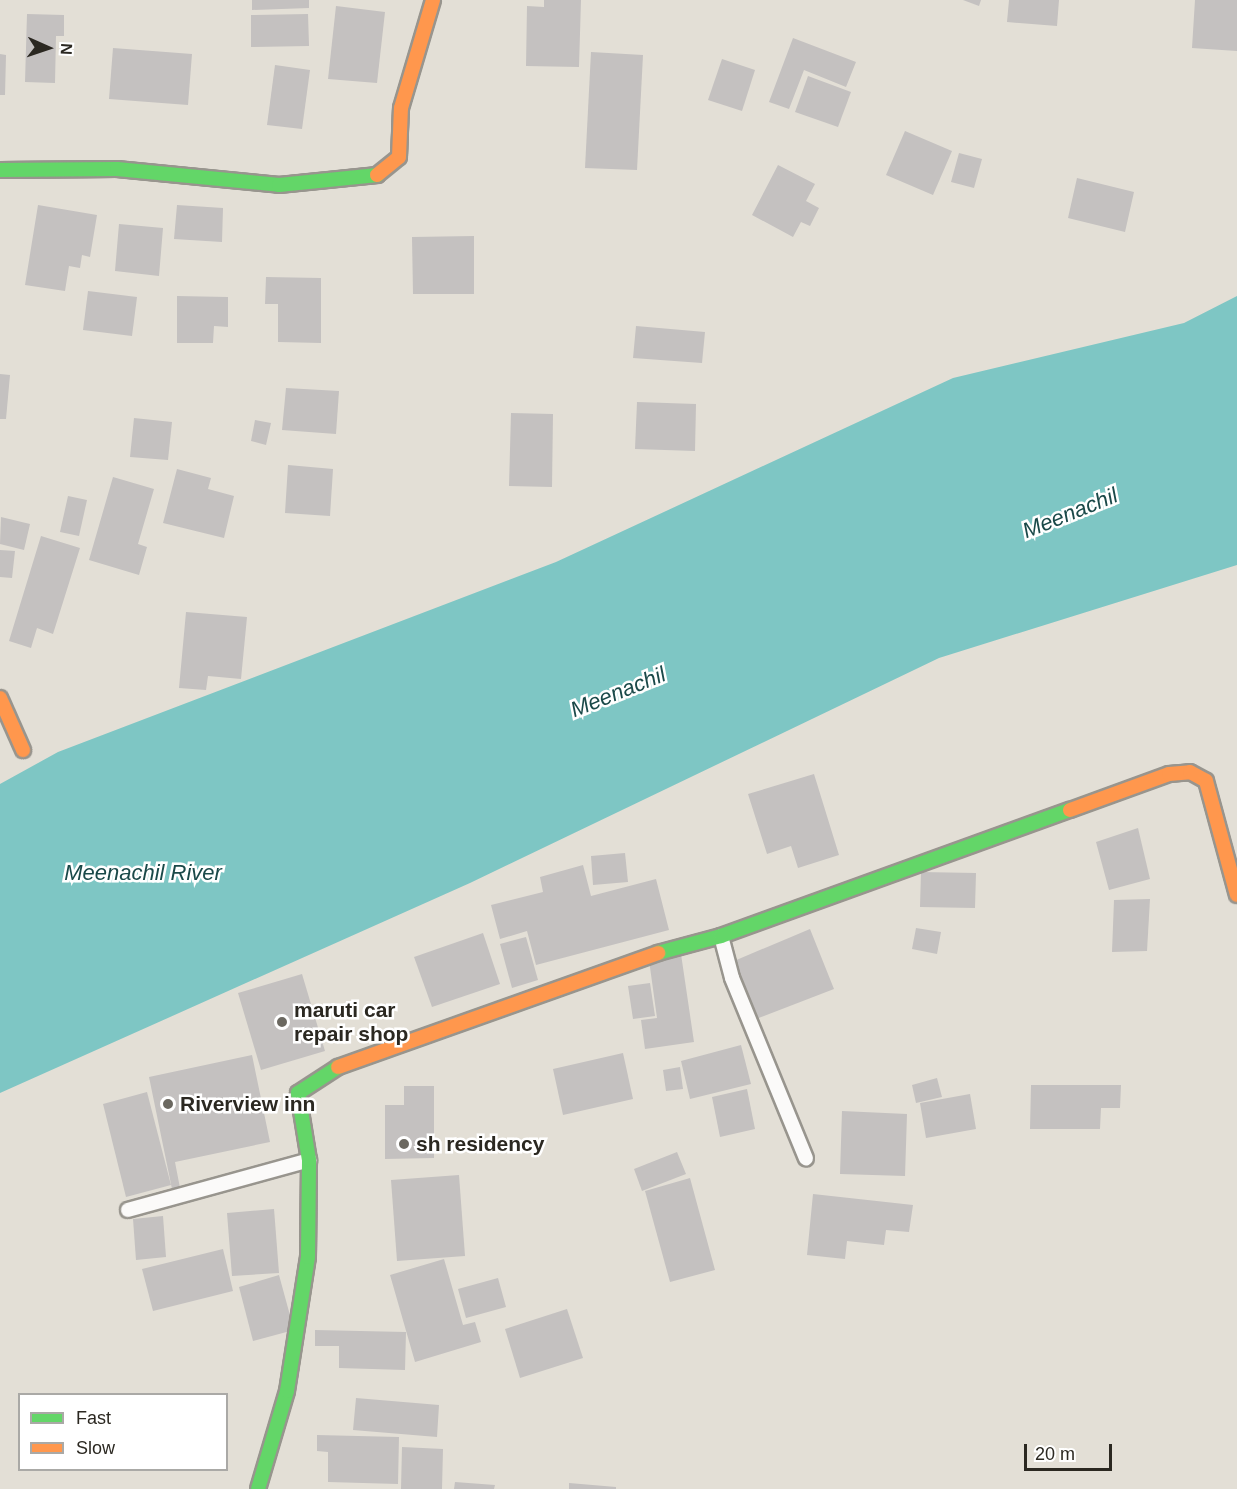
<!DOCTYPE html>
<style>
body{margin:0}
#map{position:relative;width:1237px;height:1489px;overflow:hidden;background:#e3dfd6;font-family:Helvetica,sans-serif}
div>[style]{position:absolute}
.water>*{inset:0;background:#7ec6c4}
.building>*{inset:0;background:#c4c1c0}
.roads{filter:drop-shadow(2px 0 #98958e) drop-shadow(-2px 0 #98958e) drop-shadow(0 2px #98958e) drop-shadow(0 -2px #98958e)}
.lane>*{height:14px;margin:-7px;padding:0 7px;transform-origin:7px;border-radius:7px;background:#fbfaf9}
.fast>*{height:14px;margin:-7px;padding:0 7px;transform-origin:7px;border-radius:7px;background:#63d668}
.slow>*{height:14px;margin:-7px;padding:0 7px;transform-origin:7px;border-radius:7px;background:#ff974d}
.dots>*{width:16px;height:16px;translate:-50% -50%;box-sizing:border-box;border:3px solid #fff;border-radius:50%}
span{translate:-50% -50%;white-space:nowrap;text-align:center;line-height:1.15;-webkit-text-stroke:5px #fff;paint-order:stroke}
.poi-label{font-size:21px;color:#2b2821;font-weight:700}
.left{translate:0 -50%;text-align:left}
.water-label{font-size:22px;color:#1a4949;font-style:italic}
.legend{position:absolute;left:18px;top:1393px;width:210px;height:78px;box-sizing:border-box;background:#fff;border:2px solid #aaa9a6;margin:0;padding:8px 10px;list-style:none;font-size:18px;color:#2b2821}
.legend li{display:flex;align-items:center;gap:12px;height:30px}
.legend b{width:30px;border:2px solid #aaa9a6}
.north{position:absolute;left:18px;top:18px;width:60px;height:60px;-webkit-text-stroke:4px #fff;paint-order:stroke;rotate:93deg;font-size:16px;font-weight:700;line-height:24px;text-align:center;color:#2b2821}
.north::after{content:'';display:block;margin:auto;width:21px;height:27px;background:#2b2821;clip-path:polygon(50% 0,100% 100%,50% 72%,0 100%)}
.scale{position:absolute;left:1024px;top:1444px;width:88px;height:27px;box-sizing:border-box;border:3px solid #2b2821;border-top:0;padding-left:8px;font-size:18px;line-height:21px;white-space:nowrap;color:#2b2821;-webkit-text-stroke:4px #fff;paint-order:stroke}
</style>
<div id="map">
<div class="water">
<div style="clip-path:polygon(1237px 296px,1237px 565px,939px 658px,470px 883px,0 1093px,0 784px,58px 752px,556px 562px,953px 378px,1184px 323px)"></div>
</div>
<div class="building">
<div style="clip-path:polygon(252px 0,309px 0,309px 8px,252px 10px)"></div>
<div style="clip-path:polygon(544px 0,581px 0,579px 67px,526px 66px,527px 6px,544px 7px)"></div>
<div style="clip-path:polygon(963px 0,981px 0,979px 6px)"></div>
<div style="clip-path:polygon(1009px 0,1059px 0,1057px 26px,1007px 22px)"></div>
<div style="clip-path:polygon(1195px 0,1237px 0,1237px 51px,1192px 48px)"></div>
<div style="clip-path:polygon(336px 6px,385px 12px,377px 83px,328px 79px)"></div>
<div style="clip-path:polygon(27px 14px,64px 15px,64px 36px,56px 36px,55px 83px,25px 82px)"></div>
<div style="clip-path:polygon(308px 14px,309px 46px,251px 47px,251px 15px)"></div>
<div style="clip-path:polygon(793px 38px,856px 62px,846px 87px,804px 70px,789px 109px,769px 102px)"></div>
<div style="clip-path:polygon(113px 48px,192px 54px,188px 105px,109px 99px)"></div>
<div style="clip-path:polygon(591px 52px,643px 55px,637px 170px,585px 168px)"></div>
<div style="clip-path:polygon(0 54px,6px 55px,5px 95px,0 95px)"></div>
<div style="clip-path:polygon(722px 59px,755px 70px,742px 111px,708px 100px)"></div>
<div style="clip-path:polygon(275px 65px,310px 70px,302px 129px,267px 125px)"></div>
<div style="clip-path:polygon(808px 76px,851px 92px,838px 127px,795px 112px)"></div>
<div style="clip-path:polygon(905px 131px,952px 151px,933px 195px,886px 175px)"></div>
<div style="clip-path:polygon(959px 153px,982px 159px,974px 188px,951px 182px)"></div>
<div style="clip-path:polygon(778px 165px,815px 184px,806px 201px,819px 208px,810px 226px,801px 222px,793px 237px,752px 215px)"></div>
<div style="clip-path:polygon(1077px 178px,1134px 192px,1125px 232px,1068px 218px)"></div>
<div style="clip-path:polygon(38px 205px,97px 215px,90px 257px,82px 255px,80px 268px,69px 266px,65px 291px,25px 285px)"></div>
<div style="clip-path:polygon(177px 205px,223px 208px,222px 242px,174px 239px)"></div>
<div style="clip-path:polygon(119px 224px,163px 228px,159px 276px,115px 271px)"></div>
<div style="clip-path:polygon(474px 236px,474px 294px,413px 294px,412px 237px)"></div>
<div style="clip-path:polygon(266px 277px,321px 278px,321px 343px,278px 342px,278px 304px,265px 304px)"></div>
<div style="clip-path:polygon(88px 291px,137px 297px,132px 336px,83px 330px)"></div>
<div style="clip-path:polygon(177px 296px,228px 297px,228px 327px,214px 326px,213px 343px,177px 343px)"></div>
<div style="clip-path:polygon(636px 326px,705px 332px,702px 363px,633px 358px)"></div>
<div style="clip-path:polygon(0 374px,10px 375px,6px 419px,0 419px)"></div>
<div style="clip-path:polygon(286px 388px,339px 391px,336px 434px,282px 430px)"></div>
<div style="clip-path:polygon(637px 402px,696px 404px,695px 451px,635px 449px)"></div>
<div style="clip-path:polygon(511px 413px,553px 414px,552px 487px,509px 486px)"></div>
<div style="clip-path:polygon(134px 418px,172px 422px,168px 460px,130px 457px)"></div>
<div style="clip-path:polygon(255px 420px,271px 423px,266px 445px,251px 441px)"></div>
<div style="clip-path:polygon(288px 465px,333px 469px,330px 516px,285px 513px)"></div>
<div style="clip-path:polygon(177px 469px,211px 478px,208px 489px,234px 496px,224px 538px,163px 523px)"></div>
<div style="clip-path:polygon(113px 477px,154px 489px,138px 544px,147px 547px,139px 575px,89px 560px)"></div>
<div style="clip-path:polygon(68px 496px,87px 500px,79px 536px,60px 532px)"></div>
<div style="clip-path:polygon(1px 517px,30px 524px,24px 550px,0 544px)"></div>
<div style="clip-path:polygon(41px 536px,80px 548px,53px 634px,37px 628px,31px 648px,9px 641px)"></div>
<div style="clip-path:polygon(0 550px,15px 551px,12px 578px,0 577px)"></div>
<div style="clip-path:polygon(186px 612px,247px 617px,241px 679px,208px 676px,206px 690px,179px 688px)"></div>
<div style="clip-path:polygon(814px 774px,839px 855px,798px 868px,791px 846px,767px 854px,748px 794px)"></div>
<div style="clip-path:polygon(1138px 828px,1150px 879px,1109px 890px,1096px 842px)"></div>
<div style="clip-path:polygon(625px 853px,628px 882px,593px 885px,591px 856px)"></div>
<div style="clip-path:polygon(583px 865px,591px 896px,656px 879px,669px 930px,536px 965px,527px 931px,500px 939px,491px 905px,543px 892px,540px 877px)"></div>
<div style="clip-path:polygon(921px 872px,976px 873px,975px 908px,920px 907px)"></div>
<div style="clip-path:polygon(1150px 899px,1147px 951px,1112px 952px,1114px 900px)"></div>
<div style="clip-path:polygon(916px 928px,941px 932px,937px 954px,912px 949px)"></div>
<div style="clip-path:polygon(810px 929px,834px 989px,756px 1019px,734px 961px)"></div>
<div style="clip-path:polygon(483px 933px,500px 984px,432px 1007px,414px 957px)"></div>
<div style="clip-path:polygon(526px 937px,538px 980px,512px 988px,500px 944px)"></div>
<div style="clip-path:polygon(681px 954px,694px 1042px,645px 1049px,641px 1020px,657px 1018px,649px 960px)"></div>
<div style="clip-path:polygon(302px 974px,325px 1051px,261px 1070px,238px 993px)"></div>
<div style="clip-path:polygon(650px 983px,655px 1016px,633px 1019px,628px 986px)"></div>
<div style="clip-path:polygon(741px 1045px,751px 1084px,690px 1099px,681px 1061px)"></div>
<div style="clip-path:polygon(623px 1053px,633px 1099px,563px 1115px,553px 1069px)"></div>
<div style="clip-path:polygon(252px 1055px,270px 1142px,175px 1162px,180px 1188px,172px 1189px,149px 1077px)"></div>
<div style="clip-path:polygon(680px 1067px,683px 1089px,666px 1091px,663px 1070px)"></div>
<div style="clip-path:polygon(937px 1078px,942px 1097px,916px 1103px,912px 1085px)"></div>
<div style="clip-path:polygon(1031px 1085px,1121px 1085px,1120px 1108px,1101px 1108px,1100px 1129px,1030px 1129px)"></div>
<div style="clip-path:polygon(404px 1086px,434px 1086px,434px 1158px,385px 1159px,385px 1105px,404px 1105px)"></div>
<div style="clip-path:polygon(747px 1089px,755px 1129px,720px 1137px,712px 1097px)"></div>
<div style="clip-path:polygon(147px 1092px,171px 1185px,126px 1197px,103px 1104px)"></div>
<div style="clip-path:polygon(970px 1094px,976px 1129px,926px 1138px,920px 1103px)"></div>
<div style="clip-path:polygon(842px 1111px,907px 1114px,905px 1176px,840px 1174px)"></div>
<div style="clip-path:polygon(677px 1152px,686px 1174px,642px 1191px,634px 1169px)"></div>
<div style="clip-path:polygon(459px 1175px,465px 1256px,397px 1261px,391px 1180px)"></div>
<div style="clip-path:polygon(690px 1178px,715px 1270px,670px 1282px,645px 1191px)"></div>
<div style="clip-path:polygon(813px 1194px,913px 1205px,909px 1232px,886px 1230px,884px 1245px,847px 1241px,845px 1259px,807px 1255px)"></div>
<div style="clip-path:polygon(274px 1209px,279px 1273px,232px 1276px,227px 1213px)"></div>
<div style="clip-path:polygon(163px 1216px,166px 1257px,136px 1260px,133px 1219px)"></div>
<div style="clip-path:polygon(223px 1249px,233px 1291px,153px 1311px,142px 1269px)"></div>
<div style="clip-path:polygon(444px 1259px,463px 1325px,475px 1322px,481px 1342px,415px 1362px,390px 1275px)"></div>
<div style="clip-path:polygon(279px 1275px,294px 1330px,253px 1341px,239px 1287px)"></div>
<div style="clip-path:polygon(498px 1278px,506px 1307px,466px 1318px,458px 1289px)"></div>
<div style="clip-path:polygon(567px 1309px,583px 1358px,520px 1378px,505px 1329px)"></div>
<div style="clip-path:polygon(315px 1330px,406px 1332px,405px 1370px,339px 1368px,339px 1346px,315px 1346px)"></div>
<div style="clip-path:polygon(356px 1398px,439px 1405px,437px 1437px,353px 1430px)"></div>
<div style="clip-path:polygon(317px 1435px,399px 1437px,398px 1484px,328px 1482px,328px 1452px,317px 1451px)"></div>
<div style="clip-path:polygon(402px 1447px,443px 1449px,442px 1489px,401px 1489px)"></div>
<div style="clip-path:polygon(455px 1482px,495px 1485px,494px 1489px,454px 1489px)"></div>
<div style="clip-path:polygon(569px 1483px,616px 1487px,616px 1489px,569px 1489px)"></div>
</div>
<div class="roads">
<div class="lane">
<div style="left:721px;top:936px;width:43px;rotate:75.3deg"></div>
<div style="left:732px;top:978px;width:195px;rotate:67.7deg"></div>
<div style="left:128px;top:1210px;width:188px;rotate:-15.4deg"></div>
</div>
<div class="fast">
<div style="left:0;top:170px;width:117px;rotate:-0.5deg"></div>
<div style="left:117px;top:169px;width:163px;rotate:5.6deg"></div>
<div style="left:279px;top:185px;width:99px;rotate:-5.8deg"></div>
<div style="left:658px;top:953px;width:65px;rotate:-15.1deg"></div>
<div style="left:721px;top:936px;width:371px;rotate:-19.9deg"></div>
<div style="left:258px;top:1489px;width:102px;rotate:-73.5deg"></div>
<div style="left:287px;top:1391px;width:136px;rotate:-81.1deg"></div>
<div style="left:308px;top:1257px;width:97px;rotate:-89.4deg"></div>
<div style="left:309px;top:1160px;width:68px;rotate:-99.3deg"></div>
<div style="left:298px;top:1093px;width:48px;rotate:-33deg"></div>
</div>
<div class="slow">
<div style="left:377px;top:175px;width:28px;rotate:-39deg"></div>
<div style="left:399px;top:157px;width:49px;rotate:-87.7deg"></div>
<div style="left:401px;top:108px;width:113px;rotate:-73.5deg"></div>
<div style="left:0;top:698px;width:57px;rotate:66.1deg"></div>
<div style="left:1070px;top:810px;width:105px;rotate:-20deg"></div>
<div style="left:1169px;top:774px;width:21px;rotate:-5deg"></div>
<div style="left:1190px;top:772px;width:18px;rotate:29deg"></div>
<div style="left:1206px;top:781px;width:118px;rotate:74.8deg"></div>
<div style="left:338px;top:1067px;width:340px;rotate:-19.6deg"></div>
</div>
</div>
<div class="dots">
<div style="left:282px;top:1022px;background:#6b6860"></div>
<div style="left:168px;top:1104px;background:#6b6860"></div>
<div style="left:404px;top:1144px;background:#6b6860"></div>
</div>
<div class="poi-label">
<span class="left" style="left:294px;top:1022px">maruti car<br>repair shop</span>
<span class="left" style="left:180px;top:1104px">Riverview inn</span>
<span class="left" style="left:416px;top:1144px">sh residency</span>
</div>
<div class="water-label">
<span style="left:1070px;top:513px;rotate:-22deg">Meenachil</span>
<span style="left:618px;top:692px;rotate:-22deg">Meenachil</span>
<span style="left:143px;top:873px">Meenachil River</span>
</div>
<ul class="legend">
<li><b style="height:8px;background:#63d668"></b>Fast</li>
<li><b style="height:8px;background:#ff974d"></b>Slow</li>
</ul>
<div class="north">N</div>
<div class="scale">20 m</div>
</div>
